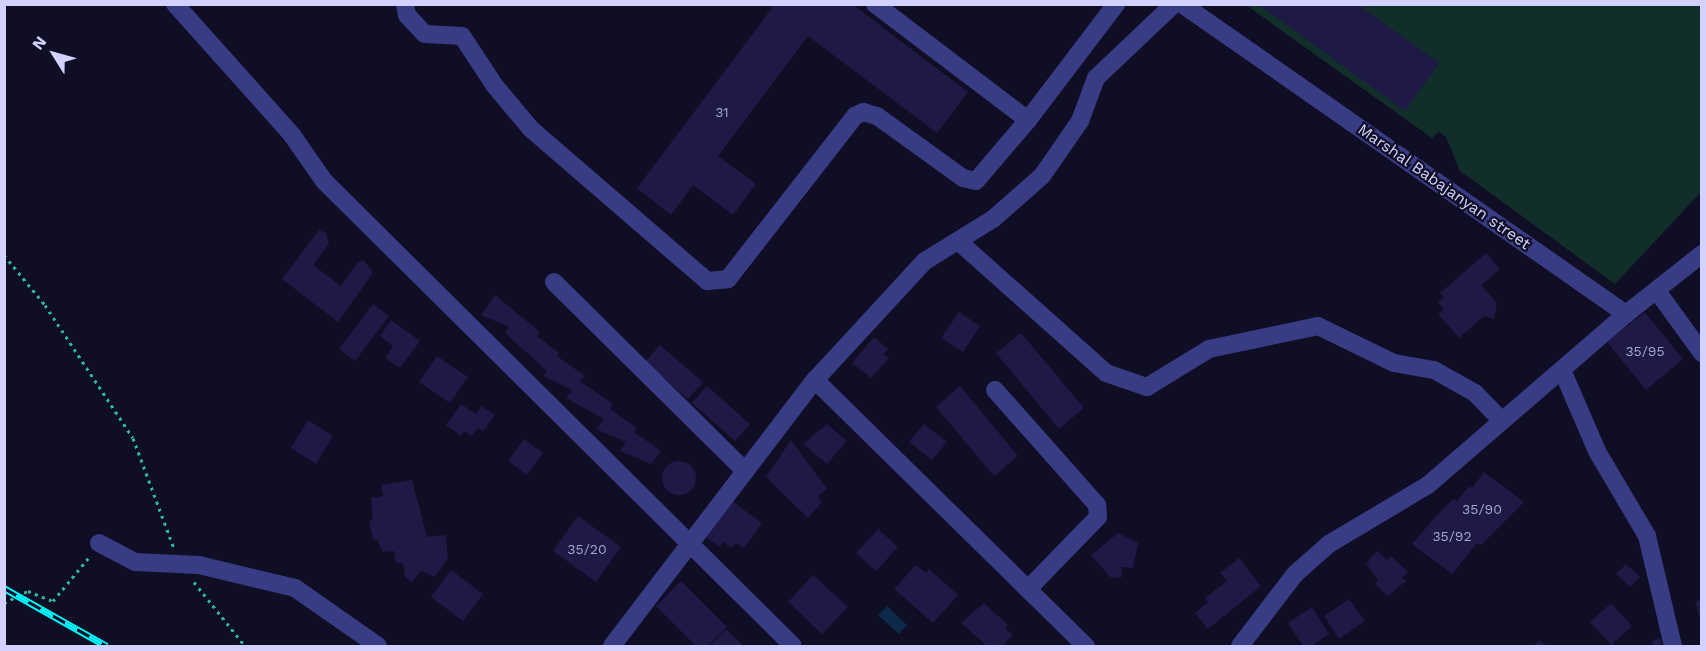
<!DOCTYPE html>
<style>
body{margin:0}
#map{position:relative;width:1706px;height:651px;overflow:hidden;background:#100e24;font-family:"Work Sans",sans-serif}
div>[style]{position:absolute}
.green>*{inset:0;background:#112e2a}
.water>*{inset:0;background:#0c294a}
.building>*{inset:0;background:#1e1945}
.round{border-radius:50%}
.path>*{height:3px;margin-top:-1.5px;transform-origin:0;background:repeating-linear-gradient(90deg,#2cb7a2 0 3px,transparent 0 7.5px)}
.minor>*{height:18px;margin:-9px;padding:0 9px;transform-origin:9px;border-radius:9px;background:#383c84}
.rail>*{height:7px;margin-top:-3.5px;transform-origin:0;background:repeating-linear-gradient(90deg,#100e24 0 14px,#00f9fc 0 28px);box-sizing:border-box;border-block:2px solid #00f9fc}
span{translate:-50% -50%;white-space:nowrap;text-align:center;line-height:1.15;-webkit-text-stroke:4.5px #100e24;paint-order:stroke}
.number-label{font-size:14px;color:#a5a3d0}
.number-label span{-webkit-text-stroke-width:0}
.street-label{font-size:16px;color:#d2d1ff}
.frame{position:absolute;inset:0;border:6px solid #d2d1ff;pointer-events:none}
.north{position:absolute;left:24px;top:24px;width:60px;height:60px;-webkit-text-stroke:4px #100e24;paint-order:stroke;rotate:307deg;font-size:16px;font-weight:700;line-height:24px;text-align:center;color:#d2d1ff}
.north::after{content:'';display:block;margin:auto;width:21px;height:27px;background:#d2d1ff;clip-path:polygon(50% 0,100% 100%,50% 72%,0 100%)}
</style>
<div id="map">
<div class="green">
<div style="clip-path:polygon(1246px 5px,1701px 5px,1701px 192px,1615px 284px,1460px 171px,1446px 137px,1439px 132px,1432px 138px)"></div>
</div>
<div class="water">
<div style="clip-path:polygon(887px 606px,907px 625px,899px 634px,878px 615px)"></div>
</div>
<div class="building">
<div style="clip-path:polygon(767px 4px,852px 4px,968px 92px,937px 133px,808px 36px,718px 156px,756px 184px,733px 215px,693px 185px,671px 215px,637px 188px,772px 8px)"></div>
<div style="clip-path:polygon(1258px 4px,1357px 4px,1439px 63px,1405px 111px)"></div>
<div style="clip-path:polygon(319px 230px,326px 233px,329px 244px,313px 265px,341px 286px,357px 263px,363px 260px,371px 269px,372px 274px,338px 322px,282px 279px)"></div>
<div style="clip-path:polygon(1486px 253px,1500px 269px,1481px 285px,1497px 303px,1494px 319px,1484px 316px,1459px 338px,1438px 314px,1444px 309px,1438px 302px,1444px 297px,1440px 293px)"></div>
<div style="clip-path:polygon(495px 295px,540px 332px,537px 336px,559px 353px,557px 356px,585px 376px,580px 381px,613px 404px,610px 409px,637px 428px,634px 432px,661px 451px,651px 464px,620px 451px,626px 442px,596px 429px,604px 419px,566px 398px,572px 390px,543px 376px,547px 371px,505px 333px,509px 327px,481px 315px)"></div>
<div style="clip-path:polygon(373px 304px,389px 316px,355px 361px,339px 349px)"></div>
<div style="clip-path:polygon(959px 312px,980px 326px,963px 352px,941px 338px)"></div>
<div style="clip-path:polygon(1645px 312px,1683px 359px,1646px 390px,1607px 342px)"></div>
<div style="clip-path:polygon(391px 320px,420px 341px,400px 368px,385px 358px,393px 346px,380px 336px)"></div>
<div style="clip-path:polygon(1021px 333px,1084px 408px,1059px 429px,996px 353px)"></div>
<div style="clip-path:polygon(874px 337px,888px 349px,884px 354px,889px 358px,871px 378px,852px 363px)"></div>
<div style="clip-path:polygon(660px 345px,703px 382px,688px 399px,645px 362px)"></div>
<div style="clip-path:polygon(437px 356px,468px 377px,450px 403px,419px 382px)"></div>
<div style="clip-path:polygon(707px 386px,750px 424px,735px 441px,692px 403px)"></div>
<div style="clip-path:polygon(960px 386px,1018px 456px,994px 476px,936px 407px)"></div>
<div style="clip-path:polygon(461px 404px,476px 414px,481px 406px,495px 415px,483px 431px,478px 428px,472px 436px,464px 431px,461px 436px,446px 425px)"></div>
<div style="clip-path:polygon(308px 420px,333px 436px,316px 464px,291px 448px)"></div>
<div style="clip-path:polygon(827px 424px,847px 441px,827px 464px,803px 444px)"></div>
<div style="clip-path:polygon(924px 424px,947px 442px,932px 460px,909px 442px)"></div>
<div style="clip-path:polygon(524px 439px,543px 453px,527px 475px,508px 461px)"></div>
<div style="clip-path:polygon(791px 440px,827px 489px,818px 496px,822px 502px,808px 518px,766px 477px)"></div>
<div class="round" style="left:662px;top:461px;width:34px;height:34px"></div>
<div style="clip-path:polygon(1484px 472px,1524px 502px,1481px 545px,1477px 543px,1452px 574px,1412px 544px,1439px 513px,1453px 499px,1457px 501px,1469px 486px,1472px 488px)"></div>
<div style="clip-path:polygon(412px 480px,427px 537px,446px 535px,448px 558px,435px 577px,421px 571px,412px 582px,405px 577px,403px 563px,396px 563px,394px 551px,383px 552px,377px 540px,373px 540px,369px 521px,373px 520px,371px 498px,383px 496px,381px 485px)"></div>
<div style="clip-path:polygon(733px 502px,762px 523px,744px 548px,736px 543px,732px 548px,723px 542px,720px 547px,704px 536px)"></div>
<div style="clip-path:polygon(578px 516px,621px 547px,596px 582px,553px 551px)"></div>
<div style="clip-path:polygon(878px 529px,898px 547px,876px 571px,856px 553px)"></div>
<div style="clip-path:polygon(1118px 533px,1138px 543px,1133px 568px,1122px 567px,1121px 578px,1110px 577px,1091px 555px)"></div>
<div style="clip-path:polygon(1377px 551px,1387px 560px,1391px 556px,1408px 572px,1402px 578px,1406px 581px,1388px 596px,1375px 584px,1378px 580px,1366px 563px)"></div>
<div style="clip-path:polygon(1239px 558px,1261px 586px,1208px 629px,1195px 613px,1208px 602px,1205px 598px,1227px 581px,1220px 573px)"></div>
<div style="clip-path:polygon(1626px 564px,1640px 577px,1630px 587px,1616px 574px)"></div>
<div style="clip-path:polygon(916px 565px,926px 573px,929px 569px,958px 595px,933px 623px,894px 589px)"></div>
<div style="clip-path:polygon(451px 570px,483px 594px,463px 621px,431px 597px)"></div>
<div style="clip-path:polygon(813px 575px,848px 607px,822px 634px,788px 602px)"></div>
<div style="clip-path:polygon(681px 581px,727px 627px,707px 646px,696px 646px,656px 606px)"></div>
<div style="clip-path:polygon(1349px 599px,1365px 621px,1339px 639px,1324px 616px)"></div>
<div style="clip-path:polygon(1702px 600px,1702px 622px,1701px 622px,1695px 601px)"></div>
<div style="clip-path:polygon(984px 603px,1008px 625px,1005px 628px,1013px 635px,1002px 646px,987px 646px,961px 623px)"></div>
<div style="clip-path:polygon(1611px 603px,1632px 626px,1611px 645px,1590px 622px)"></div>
<div style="clip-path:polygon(1312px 607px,1329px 634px,1311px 646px,1303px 646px,1288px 623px)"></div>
<div style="clip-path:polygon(726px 629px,743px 646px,709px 646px)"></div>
<div style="clip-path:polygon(1660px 638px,1662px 646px,1653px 646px,1652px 641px)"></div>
<div style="clip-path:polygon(1539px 640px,1546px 646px,1534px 646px)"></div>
</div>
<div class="path">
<div style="left:4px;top:255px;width:65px;rotate:50.6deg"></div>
<div style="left:45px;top:305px;width:159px;rotate:56.5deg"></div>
<div style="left:133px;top:438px;width:117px;rotate:69.6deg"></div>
<div style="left:194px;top:582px;width:82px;rotate:51.4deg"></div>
<div style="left:4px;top:603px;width:27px;rotate:-27deg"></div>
<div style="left:28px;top:591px;width:27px;rotate:22deg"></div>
<div style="left:53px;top:601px;width:58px;rotate:-50.6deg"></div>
</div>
<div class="minor">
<div style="left:175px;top:4px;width:176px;rotate:48.2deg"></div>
<div style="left:292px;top:135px;width:56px;rotate:55.2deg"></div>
<div style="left:324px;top:181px;width:660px;rotate:44.75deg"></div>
<div style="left:405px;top:4px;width:11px;rotate:80deg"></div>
<div style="left:407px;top:15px;width:26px;rotate:47deg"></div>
<div style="left:425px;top:34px;width:37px;rotate:3deg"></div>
<div style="left:462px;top:36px;width:60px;rotate:56.6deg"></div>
<div style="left:495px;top:86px;width:56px;rotate:50.1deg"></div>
<div style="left:531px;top:129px;width:233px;rotate:40.8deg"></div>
<div style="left:707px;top:281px;width:21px;rotate:-5deg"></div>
<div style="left:728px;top:279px;width:207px;rotate:-52.1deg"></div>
<div style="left:855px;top:116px;width:9px;rotate:-27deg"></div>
<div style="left:863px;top:112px;width:15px;rotate:16deg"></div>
<div style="left:877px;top:116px;width:106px;rotate:35.8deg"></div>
<div style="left:963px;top:178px;width:13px;rotate:13deg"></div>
<div style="left:976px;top:181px;width:80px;rotate:-49.6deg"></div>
<div style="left:875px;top:4px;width:192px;rotate:37.2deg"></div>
<div style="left:1028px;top:120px;width:146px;rotate:-52.8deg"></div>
<div style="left:1182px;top:4px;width:542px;rotate:34.92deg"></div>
<div style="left:958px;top:241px;width:198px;rotate:41.7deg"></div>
<div style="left:1106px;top:373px;width:43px;rotate:18.9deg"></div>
<div style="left:1147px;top:387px;width:73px;rotate:-31.5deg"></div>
<div style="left:1209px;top:349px;width:111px;rotate:-11.9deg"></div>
<div style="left:1318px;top:326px;width:85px;rotate:26deg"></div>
<div style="left:1394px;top:363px;width:41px;rotate:9.9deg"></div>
<div style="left:1434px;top:370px;width:47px;rotate:29.3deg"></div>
<div style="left:1475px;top:393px;width:39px;rotate:46deg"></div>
<div style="left:554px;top:282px;width:269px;rotate:44.7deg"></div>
<div style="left:1657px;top:291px;width:77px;rotate:54deg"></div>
<div style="left:1562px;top:370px;width:90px;rotate:66.6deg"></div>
<div style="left:1598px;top:453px;width:96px;rotate:59.4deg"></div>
<div style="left:1647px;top:536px;width:113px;rotate:76.7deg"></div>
<div style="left:815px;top:380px;width:380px;rotate:44.5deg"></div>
<div style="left:995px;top:390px;width:154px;rotate:48.4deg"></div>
<div style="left:1097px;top:505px;width:12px;rotate:85deg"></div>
<div style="left:1098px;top:517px;width:99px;rotate:134.2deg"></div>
<div style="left:99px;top:543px;width:41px;rotate:27.8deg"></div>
<div style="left:135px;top:562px;width:64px;rotate:2.7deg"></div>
<div style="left:199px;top:565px;width:99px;rotate:13.5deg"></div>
<div style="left:295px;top:588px;width:101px;rotate:34.9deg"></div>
<div style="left:612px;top:646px;width:335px;rotate:-52.7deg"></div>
<div style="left:815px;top:380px;width:162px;rotate:-47.3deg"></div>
<div style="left:925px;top:261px;width:80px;rotate:-31.7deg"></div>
<div style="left:993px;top:219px;width:65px;rotate:-41.3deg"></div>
<div style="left:1042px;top:176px;width:67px;rotate:-55.4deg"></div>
<div style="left:1080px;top:121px;width:46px;rotate:-69.6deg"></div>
<div style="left:1096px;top:78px;width:108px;rotate:-43.5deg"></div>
<div style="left:1240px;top:646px;width:91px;rotate:-52.6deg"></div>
<div style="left:1295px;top:574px;width:45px;rotate:-41.4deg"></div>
<div style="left:1329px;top:544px;width:115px;rotate:-30.8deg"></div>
<div style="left:1428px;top:485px;width:262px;rotate:-40.8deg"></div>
<div style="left:1626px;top:314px;width:97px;rotate:-38.3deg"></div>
</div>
<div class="rail">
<div style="left:4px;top:588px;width:118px;rotate:29.4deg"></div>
</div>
<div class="number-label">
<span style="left:722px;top:112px">31</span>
<span style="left:1645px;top:351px">35/95</span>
<span style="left:1482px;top:509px">35/90</span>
<span style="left:1452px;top:536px">35/92</span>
<span style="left:587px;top:549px">35/20</span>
</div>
<div class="street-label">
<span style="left:1444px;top:187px;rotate:35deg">Marshal Babajanyan street</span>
</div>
<div class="frame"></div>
<div class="north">N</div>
</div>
